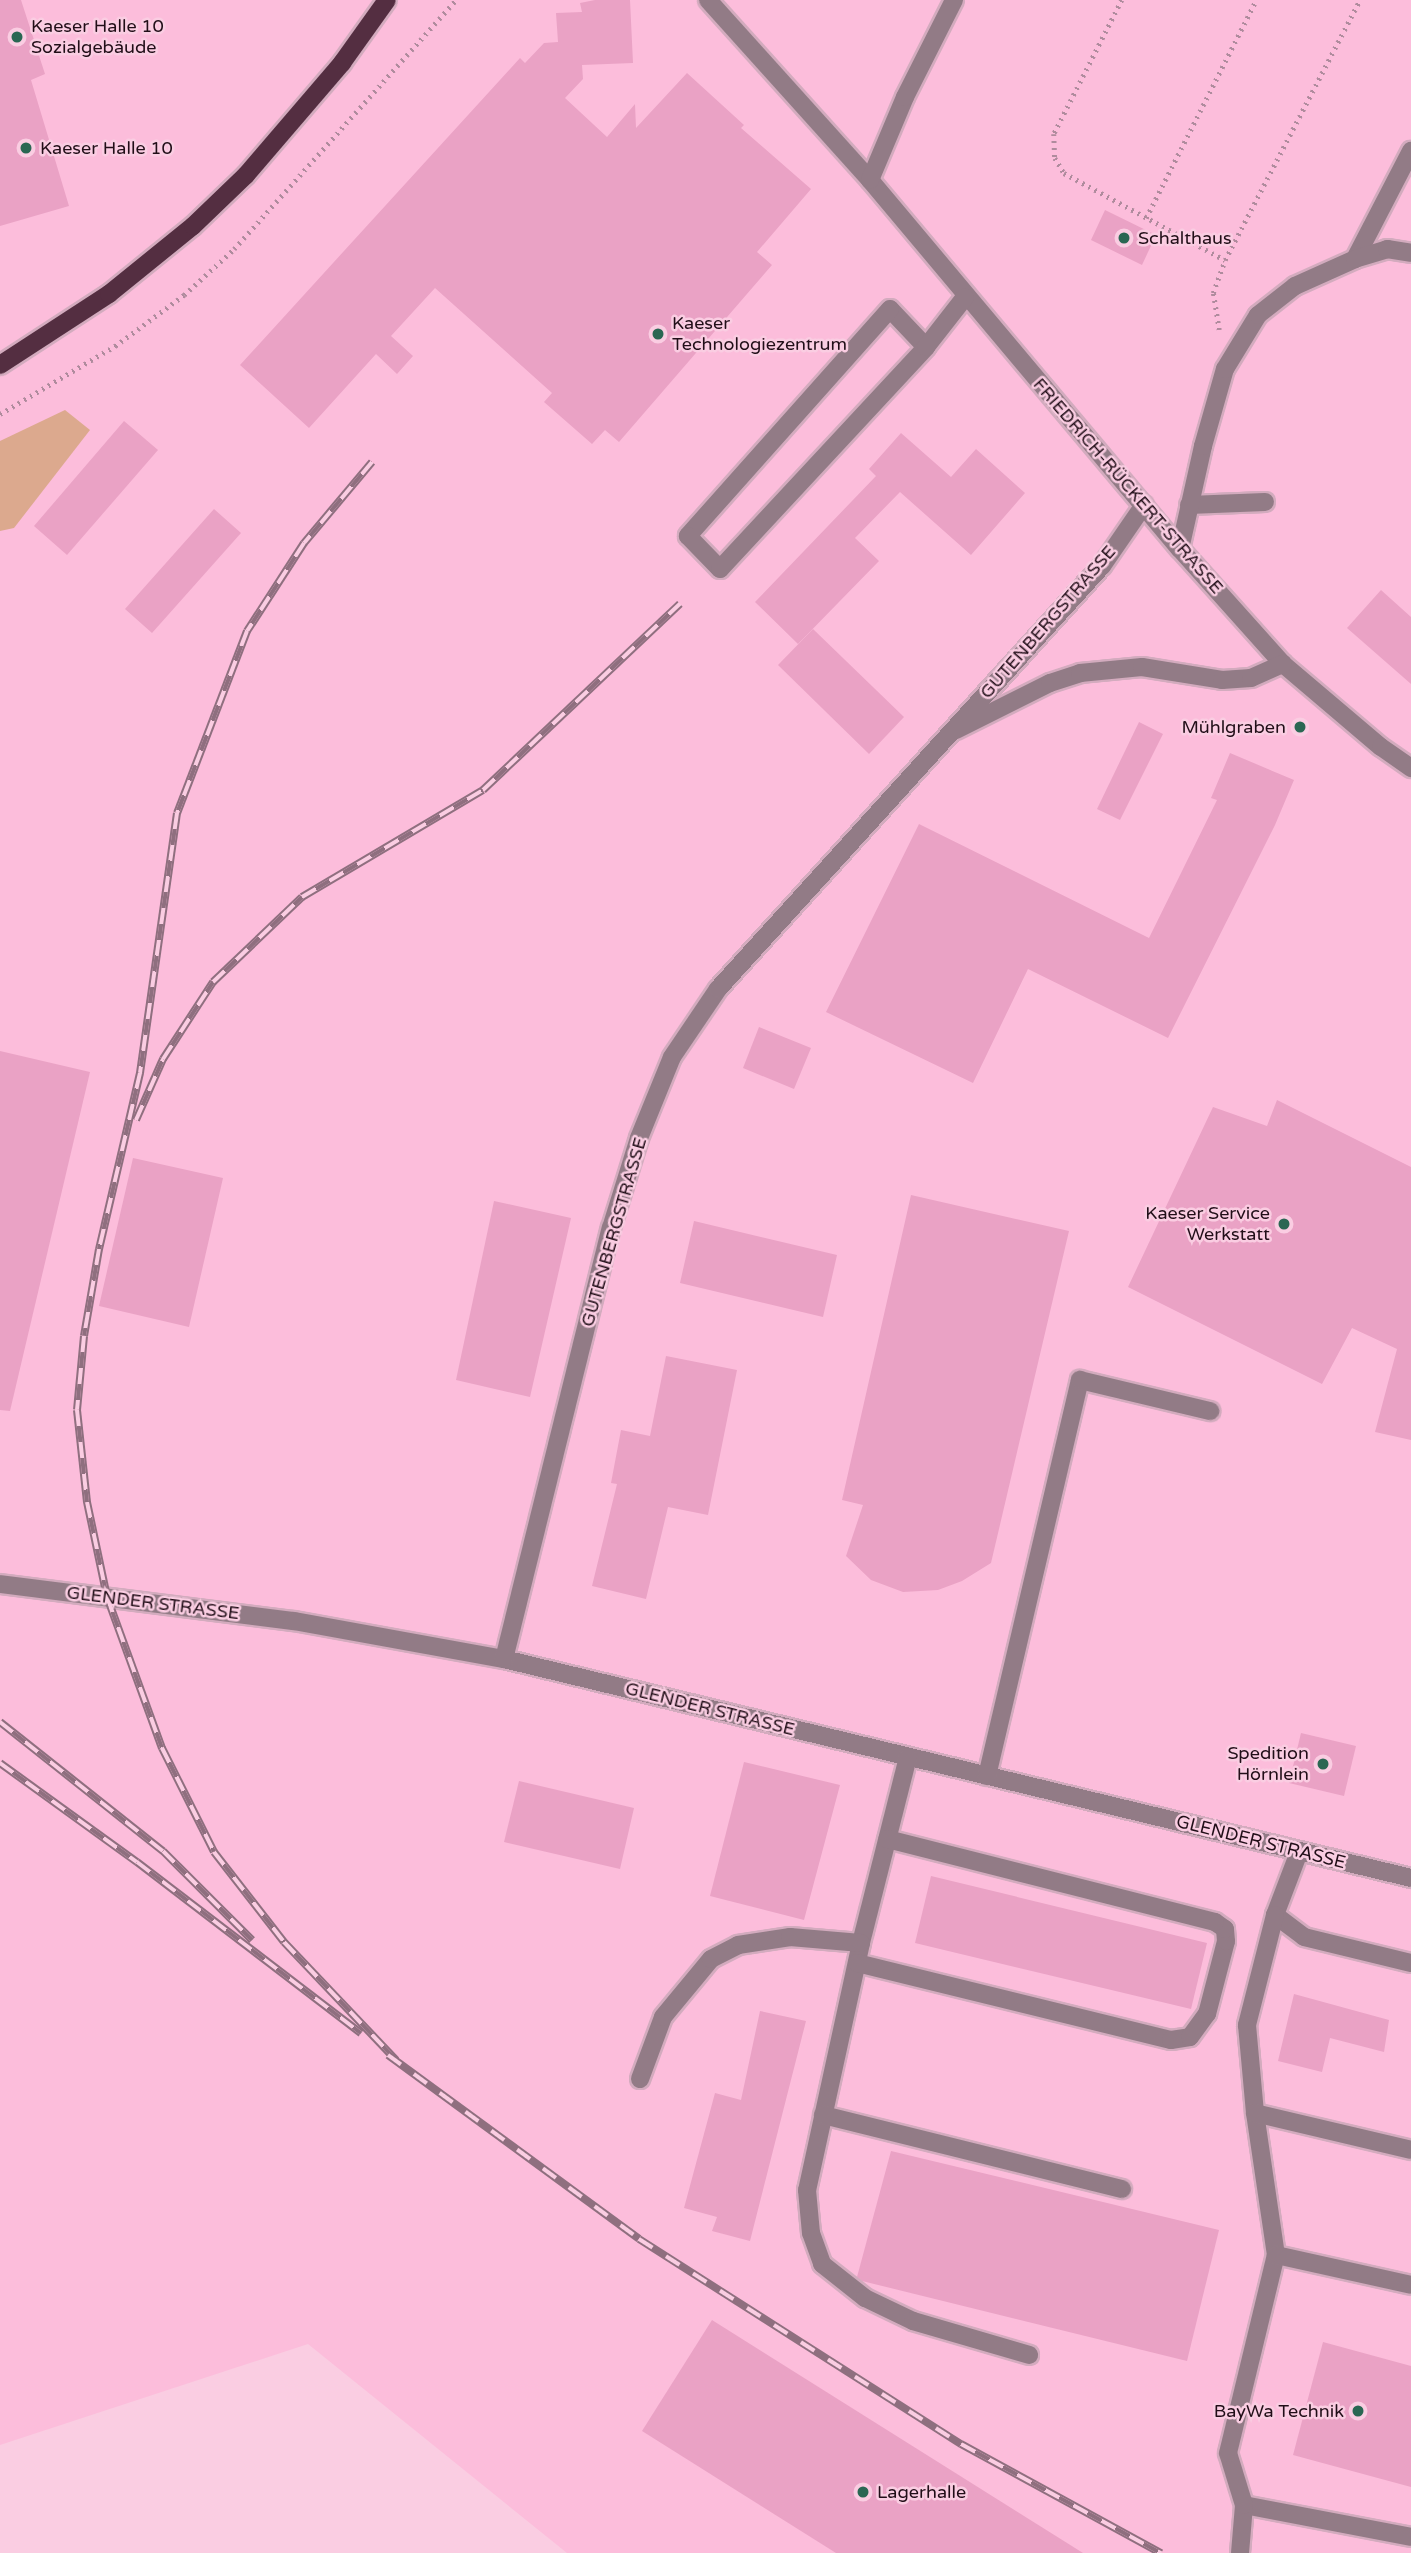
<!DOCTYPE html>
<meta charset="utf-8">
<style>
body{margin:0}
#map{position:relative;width:1411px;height:2553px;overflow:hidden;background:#facde2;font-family:"Varela Round",sans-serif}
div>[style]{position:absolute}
.built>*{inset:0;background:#fcbddb}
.green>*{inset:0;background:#dca98e}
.building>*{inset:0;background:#eaa2c5}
.path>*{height:4.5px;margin-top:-2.25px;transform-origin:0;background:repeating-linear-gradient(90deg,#af8b9d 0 2px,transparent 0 7px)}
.roads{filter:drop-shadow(2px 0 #d3abbe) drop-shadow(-2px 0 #d3abbe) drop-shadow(0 2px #d3abbe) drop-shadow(0 -2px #d3abbe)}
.minor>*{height:18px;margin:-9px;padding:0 9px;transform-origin:9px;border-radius:9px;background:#927b86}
.major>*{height:18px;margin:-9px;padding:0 9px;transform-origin:9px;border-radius:9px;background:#542e41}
.rail>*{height:8px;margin-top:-4px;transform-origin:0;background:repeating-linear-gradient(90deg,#facde2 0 16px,#8f6f7f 0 32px);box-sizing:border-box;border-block:2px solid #8f6f7f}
.dots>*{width:19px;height:19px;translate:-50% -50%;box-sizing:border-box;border:4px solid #facde2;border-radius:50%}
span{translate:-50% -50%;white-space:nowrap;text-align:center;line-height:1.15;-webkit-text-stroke:5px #facde2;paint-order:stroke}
.poi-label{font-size:18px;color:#210e18}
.left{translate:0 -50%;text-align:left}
.right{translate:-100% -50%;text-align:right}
.street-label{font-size:18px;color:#210e18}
</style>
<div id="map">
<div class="built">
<div style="clip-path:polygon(0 0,1411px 0,1411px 2553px,567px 2553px,308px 2344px,0 2445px)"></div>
</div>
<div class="green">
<div style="clip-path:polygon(65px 410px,90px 430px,14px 528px,0 531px,0 441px)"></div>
</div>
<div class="building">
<div style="clip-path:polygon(0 0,21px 0,45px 74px,31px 80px,69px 206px,0 226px)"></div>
<div style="clip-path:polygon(595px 0,630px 0,633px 63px,582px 65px,583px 79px,565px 98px,607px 137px,635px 104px,636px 128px,687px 73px,744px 125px,741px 128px,811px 189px,757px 252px,772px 265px,619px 442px,605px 430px,592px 444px,544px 402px,552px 393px,435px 288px,391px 336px,413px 356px,397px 374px,376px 354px,309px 428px,240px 365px,520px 58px,525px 63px,544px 43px,558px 42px,556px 13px,582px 12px,580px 3px)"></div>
<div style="clip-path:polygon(1105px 210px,1156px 235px,1142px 265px,1091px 240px)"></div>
<div style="clip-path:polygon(124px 421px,158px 450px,67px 555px,34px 526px)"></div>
<div style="clip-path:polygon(901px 433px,951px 477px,976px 449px,1025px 493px,971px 555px,900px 492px,855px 538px,879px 561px,798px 644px,755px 602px,876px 476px,869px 469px)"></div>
<div style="clip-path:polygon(214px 509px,241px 533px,152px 633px,125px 609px)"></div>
<div style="clip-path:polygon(1381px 590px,1411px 617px,1411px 684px,1347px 628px)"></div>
<div style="clip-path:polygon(813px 629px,904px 717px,869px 754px,778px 665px)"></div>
<div style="clip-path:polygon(1139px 722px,1163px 734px,1120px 820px,1097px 809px)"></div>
<div style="clip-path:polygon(1230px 753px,1294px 780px,1275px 825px,1168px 1038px,1028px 969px,973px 1083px,826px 1012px,919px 824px,1149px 938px,1217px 800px,1211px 798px)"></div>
<div style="clip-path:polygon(759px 1027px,811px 1048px,794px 1089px,743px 1068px)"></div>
<div style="clip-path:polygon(0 1051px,90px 1072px,10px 1411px,0 1410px)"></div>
<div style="clip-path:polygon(1277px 1100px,1411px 1167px,1411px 1440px,1375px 1432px,1397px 1349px,1352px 1328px,1322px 1384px,1128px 1287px,1213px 1107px,1267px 1126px)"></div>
<div style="clip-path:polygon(133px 1158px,223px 1178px,189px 1327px,99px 1306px)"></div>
<div style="clip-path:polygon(911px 1195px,1069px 1231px,991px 1563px,962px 1581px,938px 1590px,903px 1592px,871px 1580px,846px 1556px,863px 1505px,842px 1500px)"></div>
<div style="clip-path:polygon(494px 1201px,571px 1218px,530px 1397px,456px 1380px)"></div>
<div style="clip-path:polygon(694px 1221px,837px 1255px,823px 1317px,680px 1283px)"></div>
<div style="clip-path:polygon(666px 1356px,737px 1370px,708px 1515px,668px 1507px,646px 1599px,592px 1586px,617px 1484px,611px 1483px,621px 1430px,650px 1436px)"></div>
<div style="clip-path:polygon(1301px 1733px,1356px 1746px,1344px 1796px,1289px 1783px)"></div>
<div style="clip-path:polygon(744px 1762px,840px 1785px,804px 1920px,710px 1896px)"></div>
<div style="clip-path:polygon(519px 1781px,634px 1808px,620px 1869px,504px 1842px)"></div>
<div style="clip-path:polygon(931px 1876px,1207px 1943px,1191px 2009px,915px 1943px)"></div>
<div style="clip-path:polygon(1294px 1994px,1389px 2020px,1384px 2052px,1330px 2038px,1322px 2072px,1278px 2061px)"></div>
<div style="clip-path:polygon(760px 2011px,806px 2021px,750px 2241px,712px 2231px,717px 2217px,684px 2208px,715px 2093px,741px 2100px)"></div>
<div style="clip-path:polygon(891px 2151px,1219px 2230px,1187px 2361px,862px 2281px,857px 2277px)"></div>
<div style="clip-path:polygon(712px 2320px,1083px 2553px,836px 2553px,642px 2431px)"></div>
<div style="clip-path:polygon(1323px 2342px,1411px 2366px,1411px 2487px,1293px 2455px)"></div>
</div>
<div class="path">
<div style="left:1122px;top:0;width:150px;rotate:116.9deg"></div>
<div style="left:1054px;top:134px;width:24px;rotate:88deg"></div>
<div style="left:1055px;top:158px;width:17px;rotate:59deg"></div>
<div style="left:1064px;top:173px;width:183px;rotate:28.4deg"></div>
<div style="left:1146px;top:218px;width:244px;rotate:-63.2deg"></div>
<div style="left:1219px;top:330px;width:37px;rotate:-99deg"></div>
<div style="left:1213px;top:293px;width:35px;rotate:-70deg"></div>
<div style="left:1225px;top:260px;width:293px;rotate:-62.6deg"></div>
<div style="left:0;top:414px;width:134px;rotate:-30.6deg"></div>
<div style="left:115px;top:346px;width:86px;rotate:-36.5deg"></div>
<div style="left:184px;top:295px;width:68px;rotate:-42.6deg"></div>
<div style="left:234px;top:249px;width:334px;rotate:-48.3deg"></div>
</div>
<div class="roads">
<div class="minor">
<div style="left:708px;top:0;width:242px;rotate:48deg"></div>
<div style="left:870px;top:180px;width:482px;rotate:50deg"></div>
<div style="left:1180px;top:549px;width:154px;rotate:48.2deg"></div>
<div style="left:1283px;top:664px;width:128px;rotate:40.3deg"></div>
<div style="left:1381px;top:747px;width:37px;rotate:35deg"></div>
<div style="left:870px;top:180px;width:90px;rotate:-67.1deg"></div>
<div style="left:905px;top:97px;width:109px;rotate:-63.2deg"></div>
<div style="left:1355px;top:259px;width:122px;rotate:-62.6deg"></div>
<div style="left:926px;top:347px;width:52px;rotate:-133.5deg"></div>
<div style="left:890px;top:309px;width:304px;rotate:131.7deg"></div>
<div style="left:688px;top:536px;width:46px;rotate:45.9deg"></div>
<div style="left:720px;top:569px;width:303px;rotate:-47.1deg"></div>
<div style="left:926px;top:347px;width:63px;rotate:-52deg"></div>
<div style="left:1189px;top:505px;width:76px;rotate:-2.3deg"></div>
<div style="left:1180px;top:549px;width:106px;rotate:-77.4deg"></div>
<div style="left:1203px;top:446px;width:80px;rotate:-74.1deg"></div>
<div style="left:1225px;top:369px;width:63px;rotate:-58.6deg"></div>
<div style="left:1258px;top:315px;width:47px;rotate:-38.1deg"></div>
<div style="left:1295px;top:286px;width:66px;rotate:-24.2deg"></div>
<div style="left:1355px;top:259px;width:34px;rotate:-17deg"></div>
<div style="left:1387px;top:249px;width:24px;rotate:9deg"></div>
<div style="left:956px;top:730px;width:105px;rotate:-26.6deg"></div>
<div style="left:1050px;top:683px;width:32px;rotate:-18deg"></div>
<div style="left:1080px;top:673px;width:62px;rotate:-5.5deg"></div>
<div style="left:1142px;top:667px;width:81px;rotate:9.2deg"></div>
<div style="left:1222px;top:680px;width:29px;rotate:-4deg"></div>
<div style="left:1251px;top:678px;width:35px;rotate:-24deg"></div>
<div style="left:0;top:1584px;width:296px;rotate:7.2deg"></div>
<div style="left:294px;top:1621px;width:213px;rotate:10.3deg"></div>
<div style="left:504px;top:1659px;width:933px;rotate:13.57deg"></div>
<div style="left:504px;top:1659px;width:444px;rotate:-76.1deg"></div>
<div style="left:611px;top:1228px;width:94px;rotate:-72.7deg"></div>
<div style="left:639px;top:1138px;width:87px;rotate:-67.8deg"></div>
<div style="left:672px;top:1057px;width:82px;rotate:-55.9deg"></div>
<div style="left:718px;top:989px;width:571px;rotate:-47.77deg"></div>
<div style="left:1102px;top:566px;width:74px;rotate:-55.5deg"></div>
<div style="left:908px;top:1757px;width:192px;rotate:104.2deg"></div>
<div style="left:861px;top:1943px;width:253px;rotate:102.3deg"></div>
<div style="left:807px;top:2190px;width:43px;rotate:84.7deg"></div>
<div style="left:811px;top:2233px;width:33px;rotate:70deg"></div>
<div style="left:822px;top:2264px;width:55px;rotate:38.3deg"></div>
<div style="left:865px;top:2298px;width:53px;rotate:25.6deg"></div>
<div style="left:913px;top:2321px;width:121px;rotate:16.3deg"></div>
<div style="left:987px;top:1776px;width:407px;rotate:-76.8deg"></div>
<div style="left:1080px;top:1380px;width:134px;rotate:13.4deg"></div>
<div style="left:1299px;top:1852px;width:67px;rotate:110.9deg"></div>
<div style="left:1275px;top:1915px;width:36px;rotate:37deg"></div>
<div style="left:1304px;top:1937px;width:110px;rotate:13.7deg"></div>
<div style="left:1275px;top:1915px;width:114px;rotate:104.3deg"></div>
<div style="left:1247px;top:2025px;width:88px;rotate:84.8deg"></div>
<div style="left:1255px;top:2113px;width:144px;rotate:81.6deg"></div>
<div style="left:857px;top:1963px;width:323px;rotate:13.8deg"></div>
<div style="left:1171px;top:2040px;width:19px;rotate:-9deg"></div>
<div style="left:1190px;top:2037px;width:29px;rotate:-54deg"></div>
<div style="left:1207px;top:2014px;width:75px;rotate:-75.4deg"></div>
<div style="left:1226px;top:1941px;width:12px;rotate:-95deg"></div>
<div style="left:1225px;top:1929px;width:12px;rotate:-145deg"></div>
<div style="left:1215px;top:1922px;width:338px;rotate:-165.8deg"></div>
<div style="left:640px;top:2079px;width:66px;rotate:-69.6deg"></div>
<div style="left:663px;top:2017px;width:75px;rotate:-50.4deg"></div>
<div style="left:711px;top:1959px;width:30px;rotate:-27deg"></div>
<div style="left:738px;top:1945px;width:53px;rotate:-8.7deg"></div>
<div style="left:790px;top:1937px;width:71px;rotate:4.8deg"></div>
<div style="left:1255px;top:2113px;width:160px;rotate:13.3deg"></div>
<div style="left:823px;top:2115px;width:308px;rotate:13.9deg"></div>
<div style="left:1244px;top:2505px;width:170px;rotate:10.8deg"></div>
<div style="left:1240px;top:2553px;width:48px;rotate:-85.2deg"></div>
<div style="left:1244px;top:2505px;width:54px;rotate:-107.1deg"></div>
<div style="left:1228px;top:2453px;width:204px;rotate:-76.4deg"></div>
<div style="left:1276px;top:2255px;width:138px;rotate:12.5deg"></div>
</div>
<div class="major">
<div style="left:0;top:365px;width:130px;rotate:-33.1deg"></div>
<div style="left:109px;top:294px;width:108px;rotate:-39deg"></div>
<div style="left:193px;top:226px;width:74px;rotate:-43.9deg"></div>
<div style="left:246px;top:175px;width:148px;rotate:-49.4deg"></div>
<div style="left:342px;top:63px;width:77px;rotate:-54.5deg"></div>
</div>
</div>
<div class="rail">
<div style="left:372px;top:462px;width:106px;rotate:130deg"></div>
<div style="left:304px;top:543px;width:105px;rotate:122.9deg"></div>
<div style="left:247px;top:631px;width:195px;rotate:111deg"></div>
<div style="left:177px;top:813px;width:263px;rotate:98.1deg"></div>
<div style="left:140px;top:1073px;width:181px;rotate:103.1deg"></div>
<div style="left:99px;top:1249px;width:88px;rotate:99.8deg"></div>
<div style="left:84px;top:1336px;width:74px;rotate:95.4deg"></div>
<div style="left:77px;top:1410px;width:93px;rotate:83.8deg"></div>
<div style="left:87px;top:1502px;width:97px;rotate:78.1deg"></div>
<div style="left:107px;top:1597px;width:161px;rotate:70deg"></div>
<div style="left:162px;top:1748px;width:116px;rotate:63.4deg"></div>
<div style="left:214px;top:1852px;width:114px;rotate:52.1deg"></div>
<div style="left:284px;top:1942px;width:163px;rotate:46.5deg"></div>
<div style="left:136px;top:1120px;width:67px;rotate:-66.1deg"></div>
<div style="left:163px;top:1059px;width:92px;rotate:-57deg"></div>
<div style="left:213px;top:982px;width:123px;rotate:-43.7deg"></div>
<div style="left:302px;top:897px;width:210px;rotate:-30.6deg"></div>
<div style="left:483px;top:790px;width:271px;rotate:-43.4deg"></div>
<div style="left:0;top:1722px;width:208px;rotate:38.4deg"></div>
<div style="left:163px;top:1851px;width:126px;rotate:45deg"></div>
<div style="left:0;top:1763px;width:169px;rotate:35.9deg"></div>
<div style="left:137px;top:1862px;width:282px;rotate:37.4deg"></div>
<div style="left:388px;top:2055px;width:311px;rotate:36.2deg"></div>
<div style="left:639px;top:2239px;width:382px;rotate:32.5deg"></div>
<div style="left:961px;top:2444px;width:228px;rotate:28.6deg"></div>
</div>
<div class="dots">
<div style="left:17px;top:37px;background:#2a6753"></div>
<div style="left:26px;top:148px;background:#2a6753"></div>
<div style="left:1124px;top:238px;background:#2a6753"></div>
<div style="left:658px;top:334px;background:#2a6753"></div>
<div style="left:1300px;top:727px;background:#2a6753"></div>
<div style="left:1284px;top:1224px;background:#2a6753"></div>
<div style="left:1323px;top:1764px;background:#2a6753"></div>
<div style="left:1358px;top:2411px;background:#2a6753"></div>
<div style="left:863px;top:2492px;background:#2a6753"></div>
</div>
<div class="poi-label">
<span class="left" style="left:31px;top:37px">Kaeser Halle 10<br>Sozialgebäude</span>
<span class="left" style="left:40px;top:148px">Kaeser Halle 10</span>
<span class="left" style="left:1138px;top:238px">Schalthaus</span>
<span class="left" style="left:672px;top:334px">Kaeser<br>Technologiezentrum</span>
<span class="right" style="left:1286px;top:727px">Mühlgraben</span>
<span class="right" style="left:1270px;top:1224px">Kaeser Service<br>Werkstatt</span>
<span class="right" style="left:1309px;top:1764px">Spedition<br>Hörnlein</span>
<span class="right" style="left:1344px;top:2411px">BayWa Technik</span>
<span class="left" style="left:877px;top:2492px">Lagerhalle</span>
</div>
<div class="street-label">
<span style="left:1128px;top:486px;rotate:49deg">FRIEDRICH-RÜCKERT-STRASSE</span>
<span style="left:1048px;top:622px;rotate:-49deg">GUTENBERGSTRASSE</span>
<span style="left:614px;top:1232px;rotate:-74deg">GUTENBERGSTRASSE</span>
<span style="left:153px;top:1603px;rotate:7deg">GLENDER STRASSE</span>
<span style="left:710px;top:1709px;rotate:14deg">GLENDER STRASSE</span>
<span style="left:1261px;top:1842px;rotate:14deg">GLENDER STRASSE</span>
</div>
</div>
